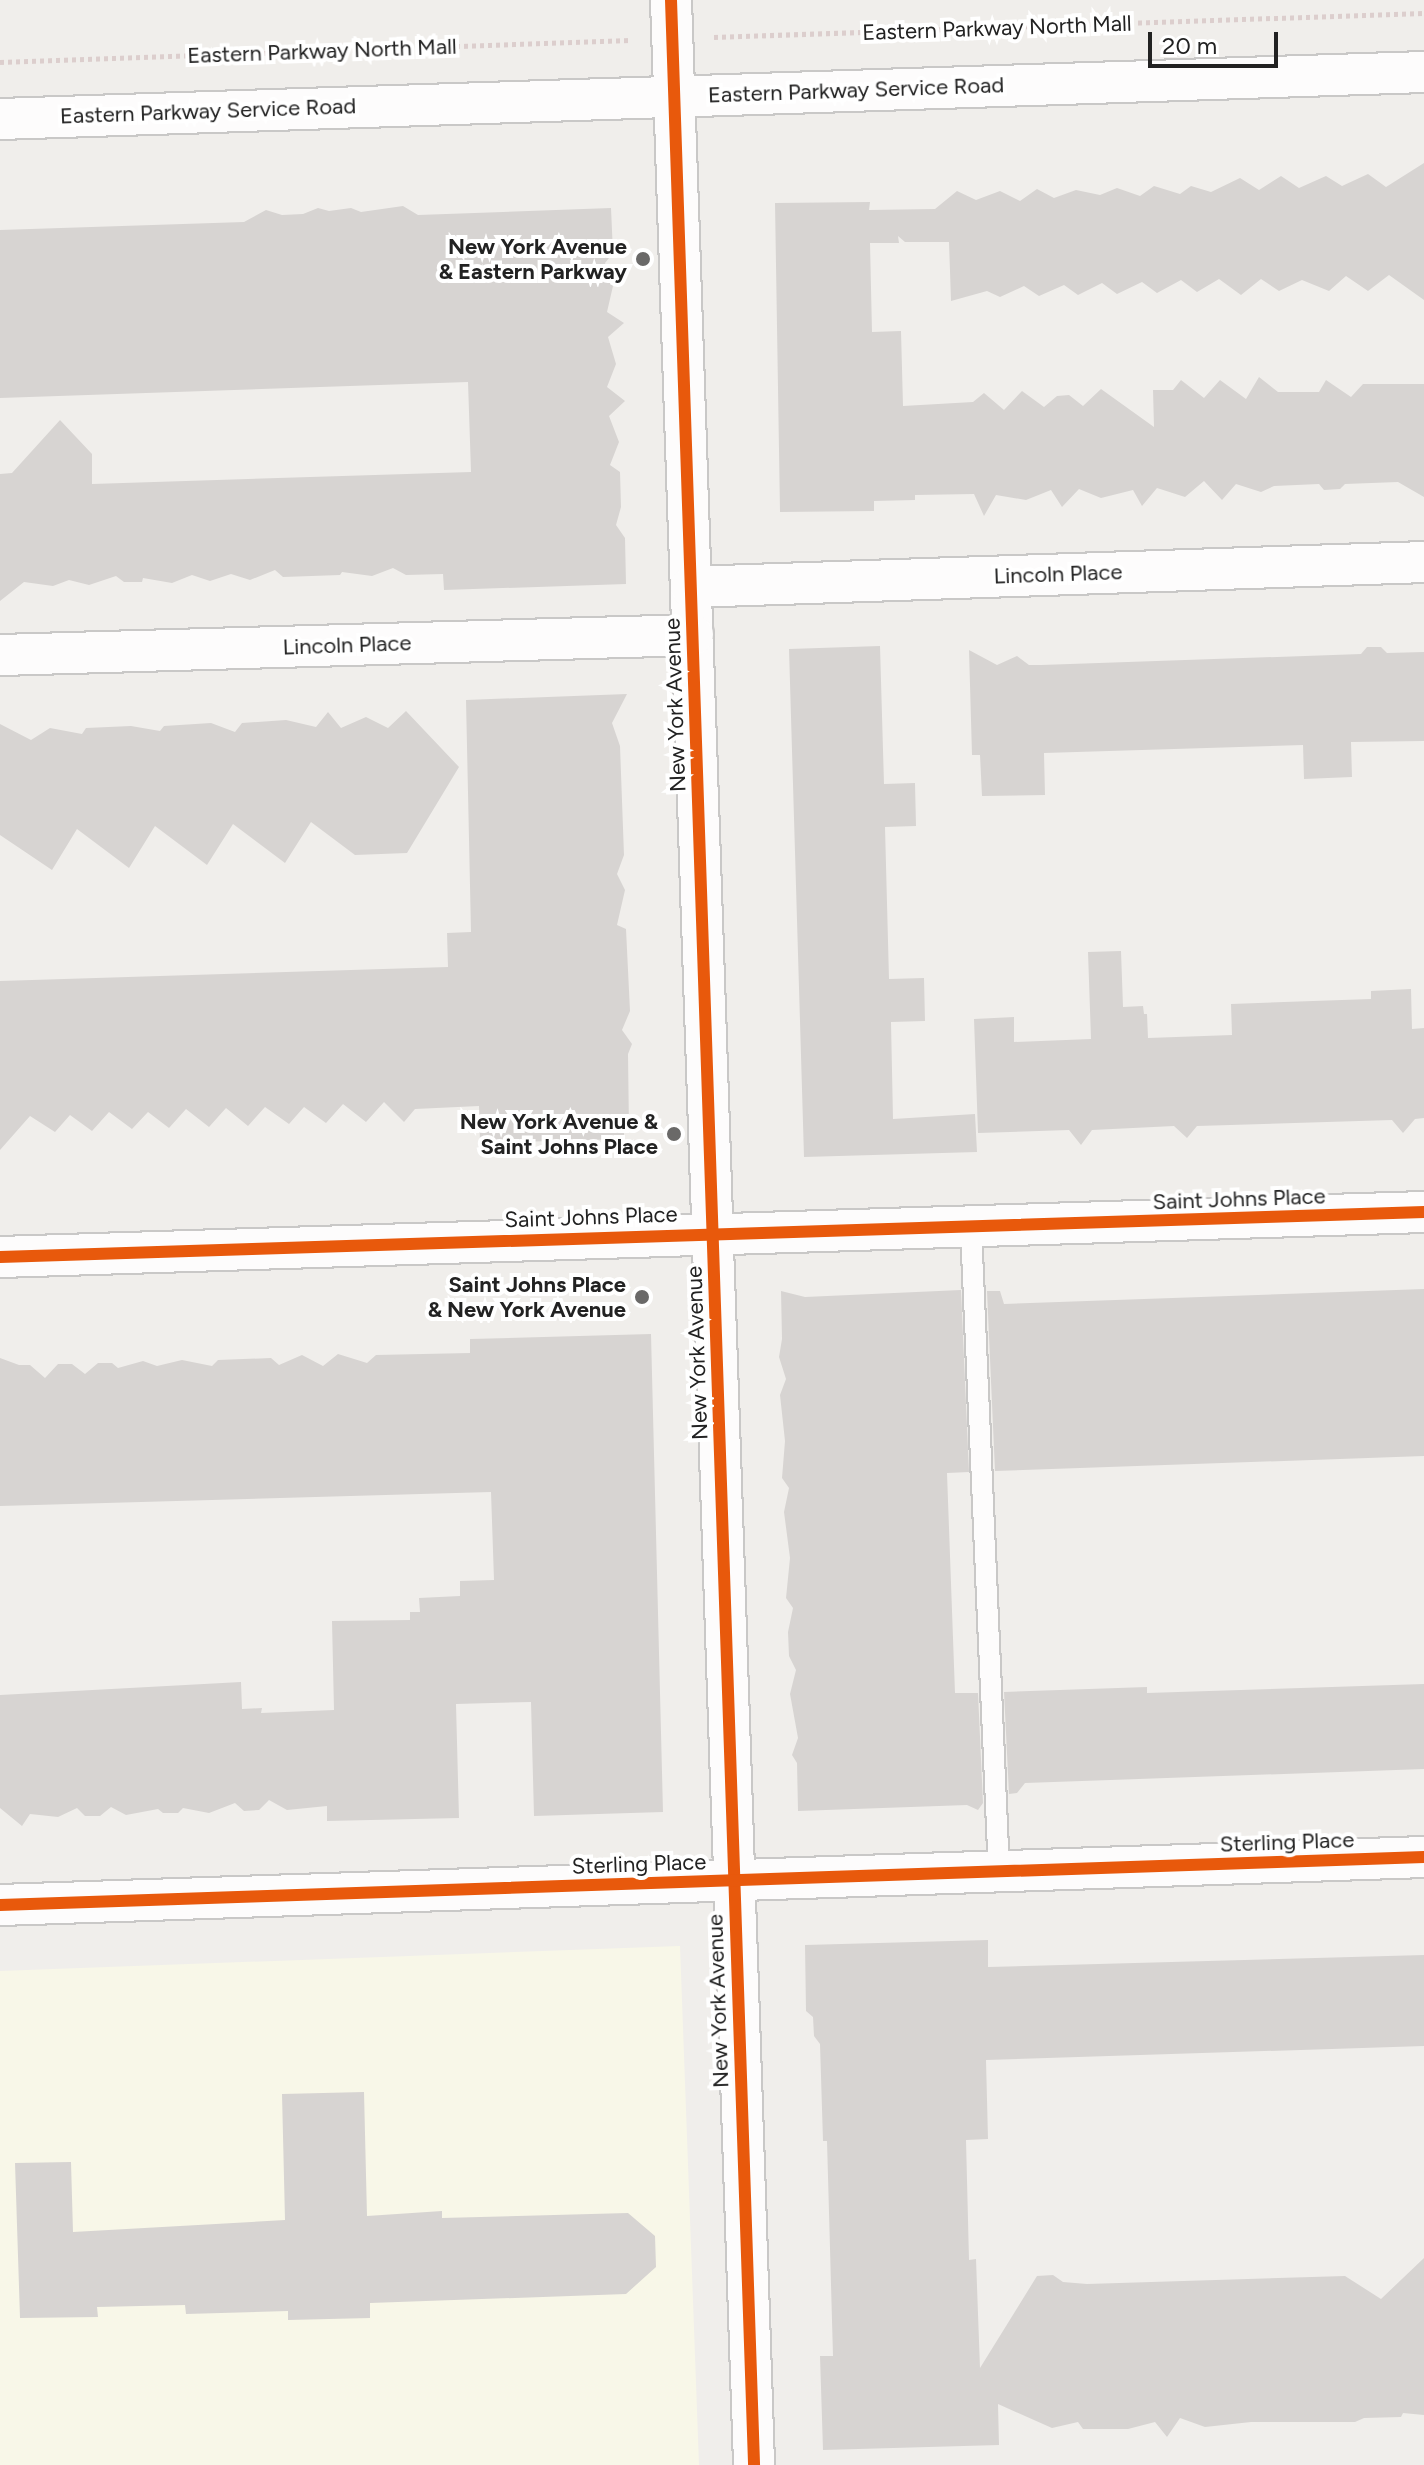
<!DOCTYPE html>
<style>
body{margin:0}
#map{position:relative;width:1424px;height:2465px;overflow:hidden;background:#f0eeeb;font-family:Figtree,sans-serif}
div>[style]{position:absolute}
.education>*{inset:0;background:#f8f7e8}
.building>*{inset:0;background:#d7d4d2}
.path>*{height:5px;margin-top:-2.5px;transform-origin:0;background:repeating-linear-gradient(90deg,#dccecd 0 4px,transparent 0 8px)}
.roads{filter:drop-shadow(2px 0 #c9c8c7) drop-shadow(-2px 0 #c9c8c7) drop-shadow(0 2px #c9c8c7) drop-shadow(0 -2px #c9c8c7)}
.service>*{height:20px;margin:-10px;padding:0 10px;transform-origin:10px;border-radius:10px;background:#fdfcfc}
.minor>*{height:40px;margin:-20px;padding:0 20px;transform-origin:20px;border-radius:20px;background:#fdfcfc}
.cycleway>*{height:12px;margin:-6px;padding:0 6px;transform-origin:6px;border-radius:6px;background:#e8590c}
.dots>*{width:22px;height:22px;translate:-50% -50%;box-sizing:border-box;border:4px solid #fff;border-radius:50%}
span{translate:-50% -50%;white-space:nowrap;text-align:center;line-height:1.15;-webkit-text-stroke:8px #fff;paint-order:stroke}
.street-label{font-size:22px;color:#222}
.poi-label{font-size:22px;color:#222;font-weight:700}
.right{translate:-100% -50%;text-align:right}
.scale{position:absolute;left:1148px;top:32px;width:130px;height:36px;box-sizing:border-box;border:4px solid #222;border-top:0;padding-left:10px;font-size:24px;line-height:28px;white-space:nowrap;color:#222;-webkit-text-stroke:6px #fff;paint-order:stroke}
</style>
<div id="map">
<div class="education">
<div style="clip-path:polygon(680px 1946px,699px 2465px,0 2465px,0 1971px)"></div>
</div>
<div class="building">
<div style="clip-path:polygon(1424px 163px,1424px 300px,1389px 275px,1368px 291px,1346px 276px,1329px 291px,1302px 280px,1279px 291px,1261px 279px,1241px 295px,1219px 279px,1197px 292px,1181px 280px,1157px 293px,1142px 282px,1117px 294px,1102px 283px,1078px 295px,1064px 285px,1039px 296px,1024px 286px,1000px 297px,987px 291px,951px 301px,949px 242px,905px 242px,898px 236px,899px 243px,870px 243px,872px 332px,901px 331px,903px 406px,973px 402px,984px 393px,1004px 410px,1022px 391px,1044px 407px,1057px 396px,1069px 395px,1083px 406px,1101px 389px,1154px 427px,1153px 390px,1173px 390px,1181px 380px,1204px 398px,1220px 380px,1246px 399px,1259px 377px,1278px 392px,1319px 392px,1326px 380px,1351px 397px,1363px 384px,1424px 384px,1424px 497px,1398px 482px,1345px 484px,1340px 489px,1324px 490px,1319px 484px,1274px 486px,1261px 492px,1236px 484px,1222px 500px,1204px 481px,1185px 497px,1157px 488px,1142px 506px,1133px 490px,1101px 498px,1079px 489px,1062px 507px,1051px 490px,1026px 500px,996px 495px,984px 516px,974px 494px,915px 495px,915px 500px,874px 501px,874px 511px,780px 512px,775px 203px,870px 202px,869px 210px,935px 209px,957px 191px,976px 200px,1000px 191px,1020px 201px,1037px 189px,1054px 198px,1076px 190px,1100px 195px,1117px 188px,1140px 196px,1154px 186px,1180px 194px,1191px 186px,1211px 192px,1240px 178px,1259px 190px,1281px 176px,1299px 188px,1326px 176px,1342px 186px,1368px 174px,1386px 187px)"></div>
<div style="clip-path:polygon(403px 206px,418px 215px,611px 208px,613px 253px,605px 263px,613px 286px,607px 312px,624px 323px,608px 337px,616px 364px,607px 387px,625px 401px,609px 416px,619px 442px,610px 465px,620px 472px,621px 507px,616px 525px,625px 538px,626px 584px,444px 590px,443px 574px,406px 575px,393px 568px,372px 576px,342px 572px,340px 575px,283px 577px,275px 570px,250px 580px,231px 574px,210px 581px,192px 575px,172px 583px,143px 578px,142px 582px,124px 582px,116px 576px,89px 585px,69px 580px,53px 586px,24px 582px,0 601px,0 474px,12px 473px,60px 420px,92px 454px,92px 484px,471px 472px,468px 382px,0 398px,0 230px,244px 222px,266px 210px,282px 215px,303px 214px,318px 208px,329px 211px,351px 208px,361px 212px)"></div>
<div style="clip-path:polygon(880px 646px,884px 784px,915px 783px,916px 826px,885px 827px,889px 979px,924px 978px,925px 1021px,891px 1022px,893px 1119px,975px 1114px,977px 1152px,804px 1157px,789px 649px)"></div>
<div style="clip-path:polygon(1367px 647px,1381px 647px,1387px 653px,1424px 652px,1424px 741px,1351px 742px,1352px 777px,1304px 779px,1303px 745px,1044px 753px,1045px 795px,982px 796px,980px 755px,972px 755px,969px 650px,997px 665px,1017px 656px,1029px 665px,1041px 665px,1361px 654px)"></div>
<div style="clip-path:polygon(627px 694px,612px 723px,620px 746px,624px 855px,617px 874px,625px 890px,617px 925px,626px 929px,630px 1011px,622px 1030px,632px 1044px,628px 1054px,629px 1130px,624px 1132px,624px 1139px,480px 1143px,479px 1106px,415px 1109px,404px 1122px,384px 1102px,366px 1122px,343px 1104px,326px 1123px,304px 1107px,289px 1124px,265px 1107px,248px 1126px,226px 1108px,209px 1127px,186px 1109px,169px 1128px,148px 1112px,132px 1129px,109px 1112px,92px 1131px,70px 1115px,55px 1132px,30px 1116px,0 1150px,0 981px,448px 967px,447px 933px,471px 932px,466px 700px)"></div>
<div style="clip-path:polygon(406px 711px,459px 767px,407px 853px,355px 855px,311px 822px,285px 863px,233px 824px,207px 865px,155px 826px,129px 868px,77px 829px,52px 870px,0 835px,0 724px,31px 740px,50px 728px,82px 734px,86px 728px,131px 726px,160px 731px,164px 726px,211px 723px,235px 732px,242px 723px,286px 720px,316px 727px,328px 712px,341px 728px,366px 717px,388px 728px)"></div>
<div style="clip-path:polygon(1121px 951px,1123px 1007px,1143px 1006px,1144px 1014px,1147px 1014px,1148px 1038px,1232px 1035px,1231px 1004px,1371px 999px,1371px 991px,1411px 989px,1412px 1029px,1424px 1028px,1424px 1118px,1415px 1119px,1403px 1133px,1392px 1120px,1197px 1126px,1187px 1138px,1174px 1126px,1092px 1130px,1081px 1145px,1069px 1130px,978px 1133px,974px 1019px,1014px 1017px,1014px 1042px,1091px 1039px,1088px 952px)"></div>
<div style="clip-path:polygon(1424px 1289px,1424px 1456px,995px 1471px,987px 1291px,1000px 1291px,1004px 1304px)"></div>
<div style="clip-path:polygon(961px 1290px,969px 1472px,947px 1473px,955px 1693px,978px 1693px,983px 1803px,978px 1810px,967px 1805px,798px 1811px,797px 1763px,792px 1755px,798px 1738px,790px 1694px,796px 1670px,789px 1656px,788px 1632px,793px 1608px,786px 1598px,790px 1558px,784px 1512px,789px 1488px,782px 1478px,785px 1441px,780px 1395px,786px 1379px,779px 1357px,782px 1339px,781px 1291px,805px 1297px)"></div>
<div style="clip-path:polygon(651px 1334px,663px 1812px,534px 1816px,531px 1702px,456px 1704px,459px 1818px,327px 1821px,327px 1806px,287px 1810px,269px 1800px,259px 1810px,244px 1811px,235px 1803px,209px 1813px,183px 1808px,178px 1813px,163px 1813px,158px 1809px,126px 1815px,111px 1807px,100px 1816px,85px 1816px,77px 1808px,58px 1817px,30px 1814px,22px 1826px,0 1808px,0 1695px,241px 1682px,242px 1709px,262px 1708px,261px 1713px,334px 1710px,332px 1621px,410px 1620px,410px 1612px,420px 1612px,419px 1598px,460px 1596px,460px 1581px,494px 1580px,491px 1492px,0 1506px,0 1358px,19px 1365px,30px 1365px,45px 1378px,58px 1364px,72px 1364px,85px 1374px,98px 1363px,112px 1363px,118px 1368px,143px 1361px,157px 1366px,182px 1360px,212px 1366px,218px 1360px,271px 1358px,279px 1365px,302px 1355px,323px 1366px,338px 1354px,367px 1363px,376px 1355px,470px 1353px,470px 1339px)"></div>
<div style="clip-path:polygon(1424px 1684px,1424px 1769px,1025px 1783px,1017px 1793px,1009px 1794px,1004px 1692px,1147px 1687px,1147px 1693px)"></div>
<div style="clip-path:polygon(988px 1940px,988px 1967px,1424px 1955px,1424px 2046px,986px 2060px,988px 2139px,966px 2140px,969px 2260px,976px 2259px,980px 2368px,1037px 2276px,1053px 2275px,1063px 2282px,1087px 2284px,1345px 2276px,1381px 2299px,1424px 2258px,1424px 2415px,1403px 2413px,1401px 2417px,1364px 2418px,1355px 2422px,1251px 2422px,1205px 2427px,1180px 2418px,1167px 2437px,1155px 2422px,1128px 2429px,1083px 2429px,1078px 2422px,1052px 2428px,998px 2404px,999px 2445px,823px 2450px,820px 2356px,833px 2356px,827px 2141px,823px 2141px,820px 2044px,814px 2036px,813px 2017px,806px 2011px,805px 1945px)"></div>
<div style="clip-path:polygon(364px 2092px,367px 2216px,442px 2211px,442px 2218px,628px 2213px,655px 2236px,656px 2267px,626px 2294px,370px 2303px,370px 2318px,288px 2320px,288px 2311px,186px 2314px,185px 2305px,97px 2307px,98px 2317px,20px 2318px,15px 2163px,71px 2162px,73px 2232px,285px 2220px,282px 2094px)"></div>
</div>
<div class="path">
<div style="left:714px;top:37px;width:710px;rotate:-1.94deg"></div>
<div style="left:0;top:62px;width:631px;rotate:-2deg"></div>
</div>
<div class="roads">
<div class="service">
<div style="left:971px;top:1229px;width:644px;rotate:87.51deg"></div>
</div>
<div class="minor">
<div style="left:671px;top:0;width:2466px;rotate:88.07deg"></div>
<div style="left:0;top:119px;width:1425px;rotate:-1.89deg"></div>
<div style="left:691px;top:587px;width:733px;rotate:-1.95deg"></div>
<div style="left:0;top:655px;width:693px;rotate:-1.65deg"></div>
<div style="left:0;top:1257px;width:1425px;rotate:-1.81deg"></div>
<div style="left:0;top:1905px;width:1425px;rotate:-1.93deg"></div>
</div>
</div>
<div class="cycleway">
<div style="left:671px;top:0;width:2466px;rotate:88.07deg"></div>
<div style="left:0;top:1257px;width:1425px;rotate:-1.81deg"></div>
<div style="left:0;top:1905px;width:1425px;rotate:-1.93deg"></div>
</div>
<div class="dots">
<div style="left:643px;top:259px;background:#6a6968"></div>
<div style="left:674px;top:1134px;background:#6a6968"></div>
<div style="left:642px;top:1297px;background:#6a6968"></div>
</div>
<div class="street-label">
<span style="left:997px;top:28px;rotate:-2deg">Eastern Parkway North Mall</span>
<span style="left:322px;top:51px;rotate:-2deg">Eastern Parkway North Mall</span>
<span style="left:856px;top:90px;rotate:-2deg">Eastern Parkway Service Road</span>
<span style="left:208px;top:111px;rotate:-2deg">Eastern Parkway Service Road</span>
<span style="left:1058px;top:574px;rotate:-2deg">Lincoln Place</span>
<span style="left:347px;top:645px;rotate:-2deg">Lincoln Place</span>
<span style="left:675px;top:705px;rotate:-92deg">New York Avenue</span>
<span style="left:1239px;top:1199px;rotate:-2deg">Saint Johns Place</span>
<span style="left:591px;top:1217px;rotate:-2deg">Saint Johns Place</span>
<span style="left:697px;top:1353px;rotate:-92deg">New York Avenue</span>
<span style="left:1287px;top:1842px;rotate:-2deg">Sterling Place</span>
<span style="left:639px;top:1864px;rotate:-2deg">Sterling Place</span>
<span style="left:718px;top:2001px;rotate:-92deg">New York Avenue</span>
</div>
<div class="poi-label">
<span class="right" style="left:627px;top:259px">New York Avenue<br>&amp; Eastern Parkway</span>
<span class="right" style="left:658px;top:1134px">New York Avenue &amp;<br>Saint Johns Place</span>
<span class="right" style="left:626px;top:1297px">Saint Johns Place<br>&amp; New York Avenue</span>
</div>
<div class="scale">20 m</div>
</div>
